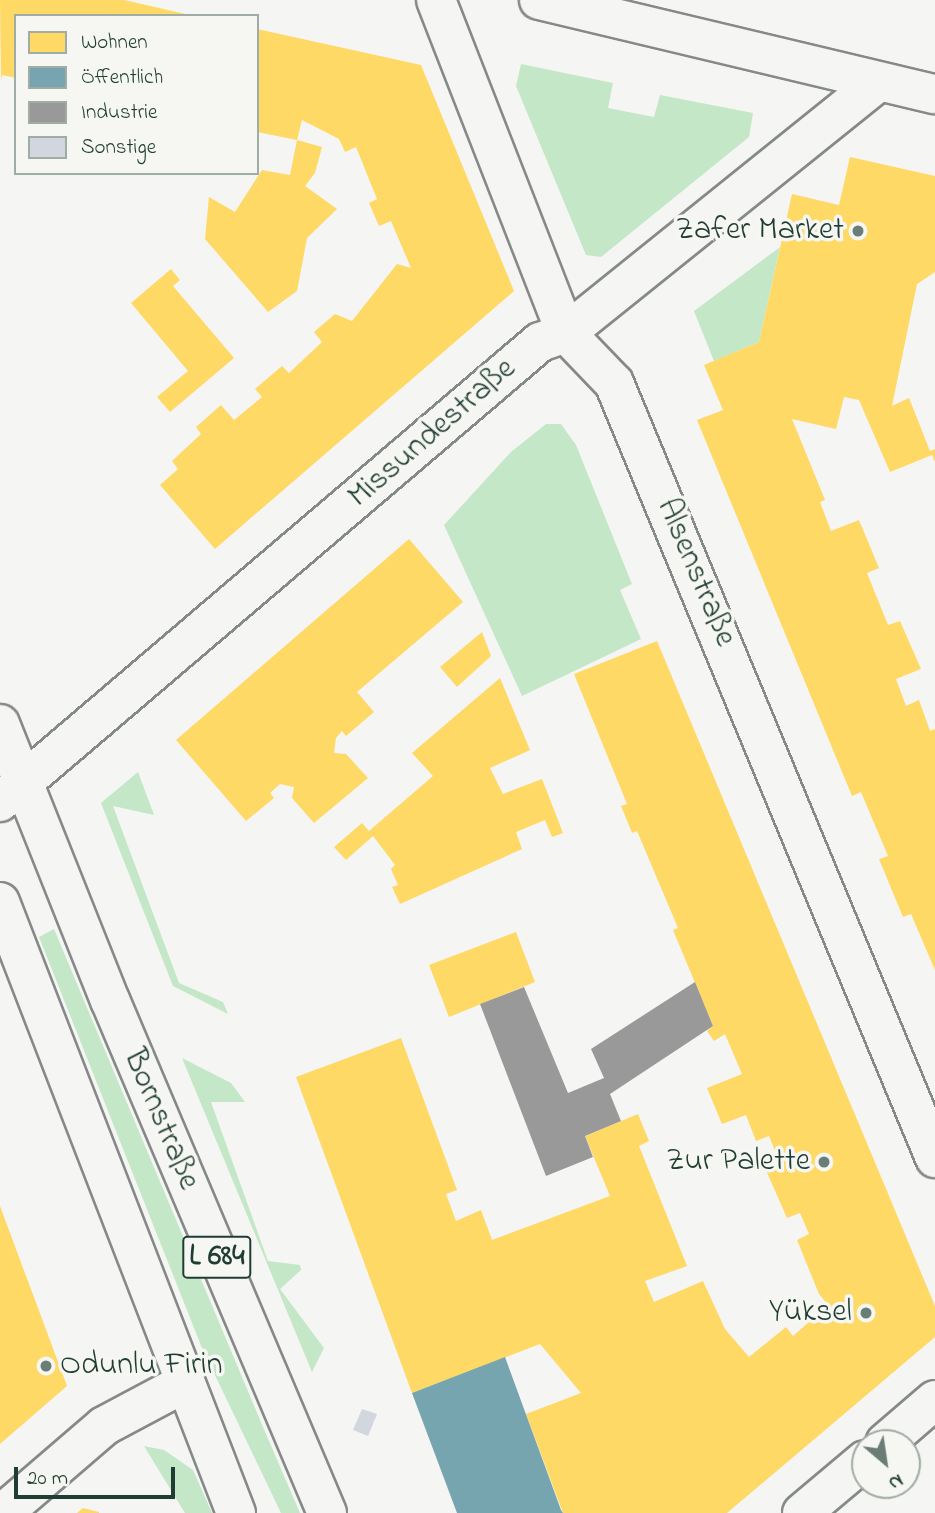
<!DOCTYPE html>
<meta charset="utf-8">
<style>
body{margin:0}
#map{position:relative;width:935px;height:1513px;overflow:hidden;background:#f5f5f3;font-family:"Indie Flower",sans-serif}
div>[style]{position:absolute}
.green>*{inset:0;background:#c4e7c8}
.homes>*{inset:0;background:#ffd966}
.public>*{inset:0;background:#76a5af}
.industry>*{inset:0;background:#999}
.building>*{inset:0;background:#d2d6de}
.roads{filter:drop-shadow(2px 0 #858a88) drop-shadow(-2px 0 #858a88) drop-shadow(0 2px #858a88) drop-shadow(0 -2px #858a88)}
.minor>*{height:38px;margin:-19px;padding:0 19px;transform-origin:19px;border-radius:19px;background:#f5f5f3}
.major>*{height:38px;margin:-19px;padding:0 19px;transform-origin:19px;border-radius:19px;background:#f5f5f3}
.dots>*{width:19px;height:19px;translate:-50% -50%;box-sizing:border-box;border:4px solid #f6f6f2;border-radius:50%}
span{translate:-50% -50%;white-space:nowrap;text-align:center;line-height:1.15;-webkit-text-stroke:7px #f6f6f2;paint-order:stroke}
.shield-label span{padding:2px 5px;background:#f6f6f2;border:2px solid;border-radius:5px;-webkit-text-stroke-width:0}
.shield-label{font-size:30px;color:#1f3d34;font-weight:700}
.poi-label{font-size:32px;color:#1f3d34}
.right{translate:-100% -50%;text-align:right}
.left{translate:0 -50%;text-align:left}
.street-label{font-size:32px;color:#1f3d34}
.legend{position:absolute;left:14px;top:14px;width:245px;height:161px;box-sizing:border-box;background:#f6f6f2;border:2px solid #a0aca6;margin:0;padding:9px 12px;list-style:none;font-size:21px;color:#1f3d34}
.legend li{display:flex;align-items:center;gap:14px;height:35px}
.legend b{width:35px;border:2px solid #a0aca6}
.north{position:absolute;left:851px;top:1429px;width:70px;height:70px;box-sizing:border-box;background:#f6f6f2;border:2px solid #a0aca6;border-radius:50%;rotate:151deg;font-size:19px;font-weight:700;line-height:28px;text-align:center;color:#1f3d34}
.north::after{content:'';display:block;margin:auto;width:24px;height:32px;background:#6a7d77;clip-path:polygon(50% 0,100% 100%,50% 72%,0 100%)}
.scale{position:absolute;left:14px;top:1467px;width:161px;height:32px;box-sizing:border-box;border:4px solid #1f3d34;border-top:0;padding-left:9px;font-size:21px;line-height:24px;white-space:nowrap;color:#1f3d34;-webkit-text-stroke:5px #f6f6f2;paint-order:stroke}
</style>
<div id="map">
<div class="green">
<div style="clip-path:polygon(521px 64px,613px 83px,608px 108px,654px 117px,660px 95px,753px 113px,749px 137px,601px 257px,586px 255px,516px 86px)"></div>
<div style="clip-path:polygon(780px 247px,759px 342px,714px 361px,694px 311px)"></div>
<div style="clip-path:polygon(546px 424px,561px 424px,576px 445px,632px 584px,620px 590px,641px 639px,522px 696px,444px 525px,511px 452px)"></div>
<div style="clip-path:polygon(138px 772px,154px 815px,113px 806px,179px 983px,223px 1002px,228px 1014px,173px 986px,101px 803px)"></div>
<div style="clip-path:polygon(54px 929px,263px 1427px,300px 1513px,281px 1513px,202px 1348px,39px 937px)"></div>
<div style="clip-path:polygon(182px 1058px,231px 1083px,245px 1102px,211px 1102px,268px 1261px,300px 1265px,301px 1270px,280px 1289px,324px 1348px,312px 1372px)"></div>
<div style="clip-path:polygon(144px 1446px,164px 1450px,193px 1470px,212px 1513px,185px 1513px)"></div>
</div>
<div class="homes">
<div style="clip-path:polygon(0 0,124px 0,190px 15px,16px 16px,16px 78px,2px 75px,1px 82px)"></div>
<div style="clip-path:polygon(257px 29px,421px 65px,514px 291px,215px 549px,160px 485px,178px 469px,172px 461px,201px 434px,196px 427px,221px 405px,234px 420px,262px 397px,255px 389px,282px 366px,289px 373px,322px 342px,314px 332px,335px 314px,352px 321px,397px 264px,411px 268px,391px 221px,379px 226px,369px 203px,377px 199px,356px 147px,345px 152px,339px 139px,302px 120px,297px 140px,257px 132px)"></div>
<div style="clip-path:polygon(297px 140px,322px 147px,315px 173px,305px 186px,337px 209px,307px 238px,297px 291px,268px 312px,205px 239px,209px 197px,235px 212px,262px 170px,290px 175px)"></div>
<div style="clip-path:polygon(850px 157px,935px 176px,935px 272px,917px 284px,892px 406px,909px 398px,930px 451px,935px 449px,935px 462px,932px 455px,890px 472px,859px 400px,844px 397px,836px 429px,792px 419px,825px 500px,820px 502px,831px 531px,859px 520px,879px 568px,867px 573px,888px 625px,900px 621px,921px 669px,896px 679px,906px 706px,919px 700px,930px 731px,935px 729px,935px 970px,911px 914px,903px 917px,879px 859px,888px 856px,861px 792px,852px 796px,697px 420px,723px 410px,704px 365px,759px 342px,792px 194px,839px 205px)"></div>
<div style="clip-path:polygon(171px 269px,180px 280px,173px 286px,234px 358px,170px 412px,157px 397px,188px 371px,131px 303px)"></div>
<div style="clip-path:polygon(409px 539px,463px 602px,357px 692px,374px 712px,346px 736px,342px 731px,336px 738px,334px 753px,346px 754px,368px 778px,314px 823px,292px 798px,294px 787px,280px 784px,270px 793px,274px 798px,246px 821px,176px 740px)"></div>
<div style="clip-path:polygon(482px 632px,491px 656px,457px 687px,440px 667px)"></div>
<div style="clip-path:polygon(657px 641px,935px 1306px,935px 1337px,727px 1513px,563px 1513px,526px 1414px,581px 1393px,540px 1344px,412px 1393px,296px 1077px,401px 1038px,457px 1190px,446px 1194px,456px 1221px,481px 1210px,492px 1240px,610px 1196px,585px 1136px,638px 1114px,649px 1141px,639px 1146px,687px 1266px,645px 1281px,654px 1302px,703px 1281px,725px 1329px,749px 1357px,786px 1327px,793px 1336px,828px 1305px,819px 1294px,797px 1240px,809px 1234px,800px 1213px,787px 1218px,765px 1168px,779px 1161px,769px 1136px,756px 1141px,746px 1115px,722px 1124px,707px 1088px,742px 1074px,725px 1034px,714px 1041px,707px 1031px,713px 1026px,673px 930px,678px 928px,637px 831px,632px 833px,621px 806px,627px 804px,574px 674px)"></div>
<div style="clip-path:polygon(500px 678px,530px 750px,490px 768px,503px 794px,542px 779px,563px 833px,552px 837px,545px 820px,516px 832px,522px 849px,400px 904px,392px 887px,398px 885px,391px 869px,395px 865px,373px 836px,346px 860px,334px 847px,362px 823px,369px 831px,433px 776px,412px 753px)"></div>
<div style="clip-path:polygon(516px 932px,535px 982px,449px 1017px,429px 965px)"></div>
<div style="clip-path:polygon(0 1206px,67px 1386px,0 1444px)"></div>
<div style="clip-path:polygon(83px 1508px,99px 1512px,99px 1513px,77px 1513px)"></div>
</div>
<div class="public">
<div style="clip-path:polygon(505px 1357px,561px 1510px,563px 1513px,457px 1513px,412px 1393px)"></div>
</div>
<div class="industry">
<div style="clip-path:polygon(695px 982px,713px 1026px,610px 1094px,621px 1121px,585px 1136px,593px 1157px,546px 1176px,480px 1004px,524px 987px,568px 1093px,604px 1078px,591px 1049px)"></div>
</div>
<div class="building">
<div style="clip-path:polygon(362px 1409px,377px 1414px,368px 1436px,353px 1430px)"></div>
</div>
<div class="roads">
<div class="minor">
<div style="left:436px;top:0;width:357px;rotate:68.7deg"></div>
<div style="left:566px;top:333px;width:69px;rotate:46.2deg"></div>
<div style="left:614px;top:383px;width:839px;rotate:67.5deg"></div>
<div style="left:539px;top:0;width:407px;rotate:13.4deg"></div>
<div style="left:0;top:802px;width:709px;rotate:-40.43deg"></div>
<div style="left:540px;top:342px;width:28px;rotate:-19deg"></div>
<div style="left:566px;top:333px;width:400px;rotate:-38.8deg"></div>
<div style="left:3px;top:1513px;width:133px;rotate:-40.7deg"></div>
<div style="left:104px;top:1426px;width:92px;rotate:-28deg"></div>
</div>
<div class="major">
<div style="left:0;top:724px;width:297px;rotate:68.3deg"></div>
<div style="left:110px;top:1000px;width:557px;rotate:67.07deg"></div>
<div style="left:0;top:902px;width:655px;rotate:68.88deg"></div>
<div style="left:885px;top:1443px;width:66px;rotate:-40.7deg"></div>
<div style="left:802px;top:1513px;width:82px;rotate:-40.1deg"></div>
</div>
</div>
<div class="dots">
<div style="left:858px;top:231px;background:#6a7d77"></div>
<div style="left:824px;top:1162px;background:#6a7d77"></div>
<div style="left:866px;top:1313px;background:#6a7d77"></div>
<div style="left:46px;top:1366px;background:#6a7d77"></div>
</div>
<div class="shield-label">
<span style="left:217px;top:1257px">L 684</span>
</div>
<div class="poi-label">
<span class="right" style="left:844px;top:231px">Zafer Market</span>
<span class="right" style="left:810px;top:1162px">Zur Palette</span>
<span class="right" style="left:852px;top:1313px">Yüksel</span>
<span class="left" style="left:60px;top:1366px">Odunlu Firin</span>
</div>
<div class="street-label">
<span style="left:433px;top:434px;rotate:-41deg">Missundestraße</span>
<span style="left:695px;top:573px;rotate:67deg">Alsenstraße</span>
<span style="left:160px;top:1120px;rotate:67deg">Bornstraße</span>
</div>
<ul class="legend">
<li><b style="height:19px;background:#ffd966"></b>Wohnen</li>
<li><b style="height:19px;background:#76a5af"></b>Öffentlich</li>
<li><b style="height:19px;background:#999"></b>Industrie</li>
<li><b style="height:19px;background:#d2d6de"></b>Sonstige</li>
</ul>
<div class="north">N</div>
<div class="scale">20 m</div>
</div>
